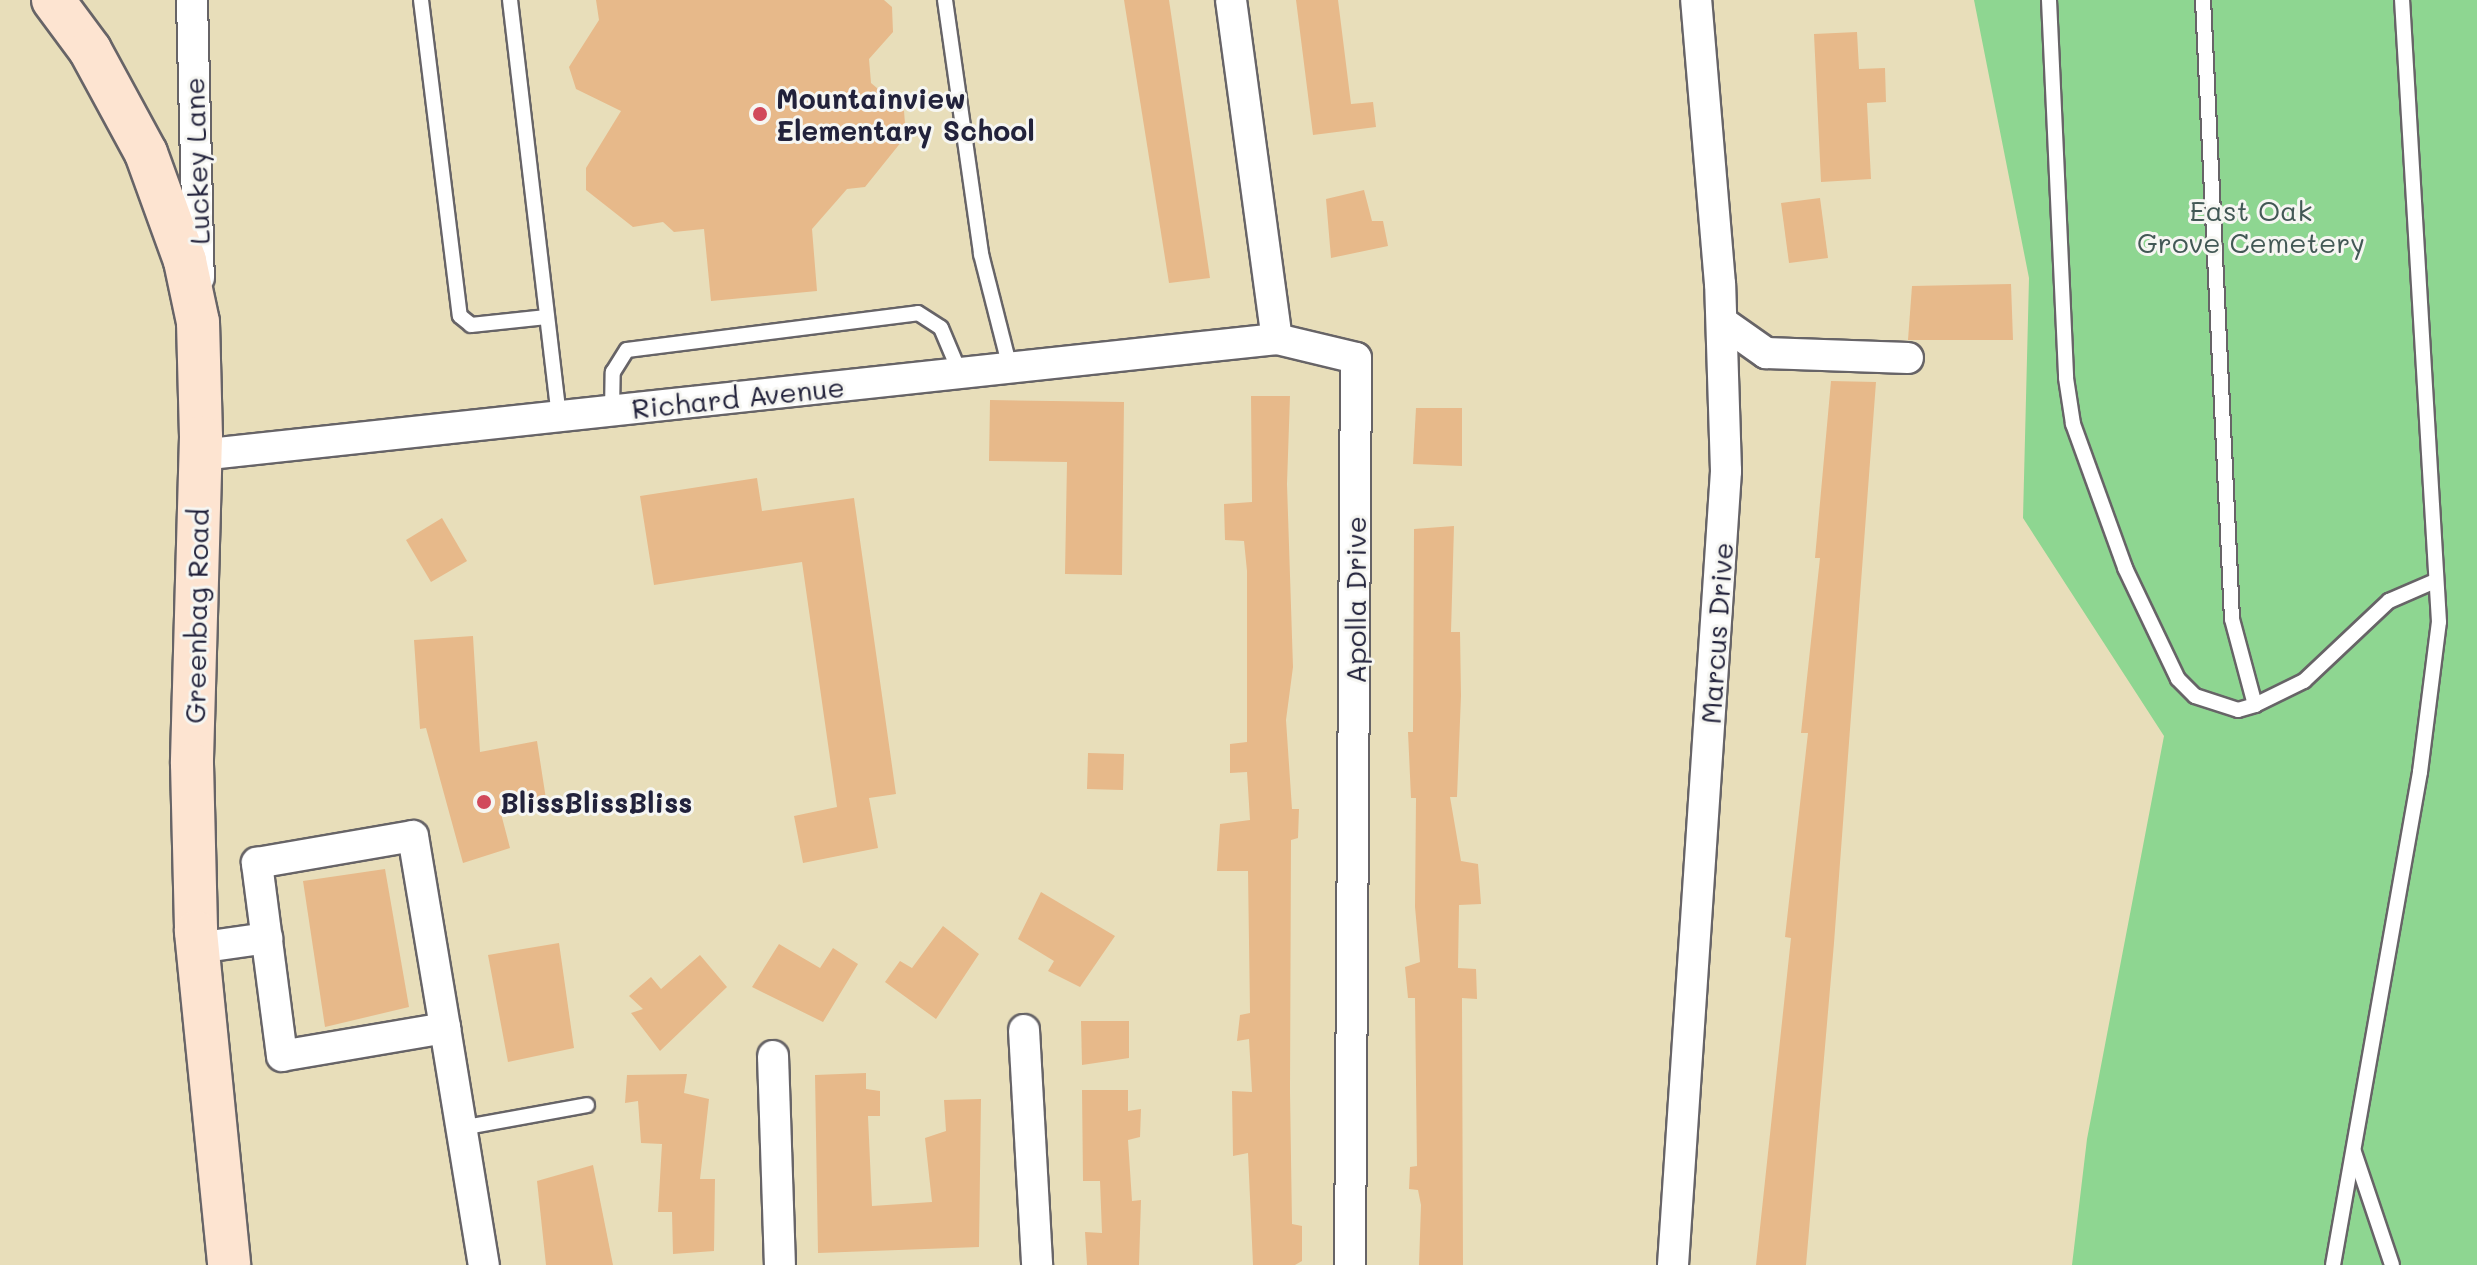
<!DOCTYPE html>
<style>
body{margin:0}
#map{position:relative;width:2477px;height:1265px;overflow:hidden;background:#e8deba;font-family:Mali,sans-serif}
div>[style]{position:absolute}
.green>*{inset:0;background:#8ed691}
.building>*{inset:0;background:#e7b98a}
.roads{filter:drop-shadow(2px 0 #676467) drop-shadow(-2px 0 #676467) drop-shadow(0 2px #676467) drop-shadow(0 -2px #676467)}
.service>*{height:14px;margin:-7px;padding:0 7px;transform-origin:7px;border-radius:7px;background:#fff}
.minor>*{height:30px;margin:-15px;padding:0 15px;transform-origin:15px;border-radius:15px;background:#fff}
.secondary>*{height:42px;margin:-21px;padding:0 21px;transform-origin:21px;border-radius:21px;background:#fde4d1}
.dots>*{width:22px;height:22px;translate:-50% -50%;box-sizing:border-box;border:4px solid #f6f6f2;border-radius:50%}
span{translate:-50% -50%;white-space:nowrap;text-align:center;line-height:1.15;-webkit-text-stroke:6px #f6f6f2;paint-order:stroke}
.poi-label{font-size:28px;color:#22223b;font-weight:700}
.left{translate:0 -50%;text-align:left}
.street-label{font-size:28px;color:#22223b}
.park-label{font-size:28px;color:#425855}
</style>
<div id="map">
<div class="green">
<div style="clip-path:polygon(1974px 0,2477px 0,2477px 1265px,2072px 1265px,2087px 1139px,2164px 736px,2023px 518px,2029px 278px)"></div>
</div>
<div class="building">
<div style="clip-path:polygon(596px 0,884px 0,892px 7px,893px 32px,869px 59px,871px 83px,904px 111px,906px 136px,865px 187px,847px 189px,812px 229px,817px 291px,711px 301px,704px 229px,674px 232px,663px 222px,633px 227px,586px 190px,586px 168px,621px 111px,576px 89px,569px 67px,599px 20px)"></div>
<div style="clip-path:polygon(1124px 0,1169px 0,1210px 278px,1169px 283px)"></div>
<div style="clip-path:polygon(1296px 0,1338px 0,1351px 104px,1373px 102px,1376px 127px,1313px 135px)"></div>
<div style="clip-path:polygon(1857px 32px,1859px 69px,1885px 68px,1886px 102px,1867px 103px,1871px 179px,1821px 182px,1814px 34px)"></div>
<div style="clip-path:polygon(1364px 190px,1372px 221px,1383px 221px,1388px 246px,1331px 258px,1326px 199px)"></div>
<div style="clip-path:polygon(1820px 198px,1828px 258px,1789px 263px,1781px 203px)"></div>
<div style="clip-path:polygon(2011px 284px,2013px 340px,1908px 340px,1912px 286px)"></div>
<div style="clip-path:polygon(1831px 381px,1876px 382px,1834px 943px,1806px 1265px,1756px 1265px,1791px 938px,1785px 937px,1808px 733px,1801px 733px,1820px 558px,1815px 558px)"></div>
<div style="clip-path:polygon(1251px 396px,1290px 396px,1287px 484px,1293px 667px,1286px 720px,1292px 809px,1299px 809px,1298px 838px,1291px 840px,1290px 1092px,1292px 1224px,1302px 1226px,1302px 1261px,1295px 1265px,1253px 1265px,1248px 1153px,1233px 1156px,1232px 1091px,1252px 1092px,1249px 1039px,1237px 1041px,1240px 1015px,1250px 1013px,1248px 871px,1217px 871px,1220px 824px,1250px 820px,1247px 772px,1230px 773px,1230px 744px,1247px 742px,1247px 571px,1244px 541px,1225px 540px,1224px 504px,1252px 502px)"></div>
<div style="clip-path:polygon(990px 400px,1124px 402px,1122px 575px,1065px 574px,1067px 462px,989px 461px)"></div>
<div style="clip-path:polygon(1416px 408px,1462px 408px,1462px 466px,1413px 464px)"></div>
<div style="clip-path:polygon(757px 478px,762px 511px,854px 498px,896px 794px,869px 798px,878px 848px,803px 863px,794px 816px,837px 807px,802px 562px,654px 585px,640px 496px)"></div>
<div style="clip-path:polygon(442px 518px,467px 561px,431px 582px,406px 540px)"></div>
<div style="clip-path:polygon(1454px 526px,1451px 632px,1460px 632px,1461px 696px,1457px 797px,1450px 797px,1461px 861px,1478px 864px,1481px 904px,1459px 905px,1458px 968px,1476px 969px,1477px 999px,1462px 998px,1463px 1265px,1419px 1265px,1421px 1205px,1418px 1190px,1409px 1189px,1410px 1167px,1417px 1166px,1415px 998px,1408px 998px,1405px 967px,1420px 962px,1415px 907px,1416px 798px,1411px 798px,1408px 732px,1413px 732px,1414px 529px)"></div>
<div style="clip-path:polygon(473px 636px,480px 752px,537px 741px,546px 799px,499px 806px,510px 848px,463px 863px,426px 728px,420px 729px,414px 640px)"></div>
<div style="clip-path:polygon(1088px 753px,1124px 754px,1123px 790px,1087px 789px)"></div>
<div style="clip-path:polygon(385px 869px,409px 1007px,325px 1027px,303px 881px)"></div>
<div style="clip-path:polygon(1041px 892px,1115px 936px,1080px 987px,1048px 971px,1054px 961px,1018px 939px)"></div>
<div style="clip-path:polygon(943px 926px,979px 954px,936px 1019px,885px 982px,900px 961px,912px 968px)"></div>
<div style="clip-path:polygon(559px 943px,574px 1048px,508px 1062px,488px 955px)"></div>
<div style="clip-path:polygon(779px 944px,820px 968px,833px 948px,858px 964px,823px 1022px,752px 987px)"></div>
<div style="clip-path:polygon(700px 955px,727px 987px,660px 1051px,631px 1013px,643px 1009px,629px 996px,651px 977px,661px 989px)"></div>
<div style="clip-path:polygon(1081px 1021px,1129px 1021px,1129px 1058px,1082px 1065px)"></div>
<div style="clip-path:polygon(866px 1073px,866px 1089px,880px 1091px,880px 1116px,868px 1116px,872px 1206px,932px 1202px,925px 1138px,946px 1131px,944px 1100px,981px 1099px,979px 1247px,818px 1253px,815px 1075px)"></div>
<div style="clip-path:polygon(687px 1074px,684px 1093px,709px 1099px,700px 1179px,715px 1179px,714px 1251px,673px 1254px,672px 1212px,658px 1212px,662px 1144px,641px 1143px,638px 1101px,625px 1103px,627px 1075px)"></div>
<div style="clip-path:polygon(1082px 1090px,1128px 1090px,1128px 1111px,1141px 1109px,1140px 1137px,1128px 1140px,1132px 1201px,1141px 1200px,1139px 1265px,1087px 1265px,1085px 1232px,1102px 1233px,1100px 1181px,1083px 1181px)"></div>
<div style="clip-path:polygon(593px 1165px,613px 1265px,546px 1265px,537px 1181px)"></div>
</div>
<div class="roads">
<div class="service">
<div style="left:421px;top:0;width:318px;rotate:83deg"></div>
<div style="left:460px;top:316px;width:14px;rotate:39deg"></div>
<div style="left:471px;top:325px;width:76px;rotate:-6deg"></div>
<div style="left:510px;top:0;width:419px;rotate:83.3deg"></div>
<div style="left:945px;top:0;width:257px;rotate:81.9deg"></div>
<div style="left:981px;top:254px;width:118px;rotate:75.7deg"></div>
<div style="left:2049px;top:0;width:378px;rotate:87.4deg"></div>
<div style="left:2066px;top:378px;width:47px;rotate:81.3deg"></div>
<div style="left:2073px;top:424px;width:153px;rotate:70.1deg"></div>
<div style="left:2125px;top:568px;width:123px;rotate:64.5deg"></div>
<div style="left:2178px;top:679px;width:24px;rotate:45deg"></div>
<div style="left:2195px;top:696px;width:45px;rotate:18deg"></div>
<div style="left:2238px;top:710px;width:18px;rotate:-16deg"></div>
<div style="left:2255px;top:705px;width:89px;rotate:-105deg"></div>
<div style="left:2232px;top:619px;width:620px;rotate:-92.68deg"></div>
<div style="left:612px;top:411px;width:39px;rotate:-89deg"></div>
<div style="left:613px;top:372px;width:26px;rotate:-58deg"></div>
<div style="left:627px;top:350px;width:293px;rotate:-7.2deg"></div>
<div style="left:918px;top:313px;width:27px;rotate:33deg"></div>
<div style="left:941px;top:328px;width:49px;rotate:67.1deg"></div>
<div style="left:2255px;top:705px;width:55px;rotate:-26.1deg"></div>
<div style="left:2304px;top:681px;width:117px;rotate:-43.3deg"></div>
<div style="left:2389px;top:601px;width:50px;rotate:-23.5deg"></div>
<div style="left:461px;top:1128px;width:128px;rotate:-10.3deg"></div>
<div style="left:2354px;top:1152px;width:119px;rotate:71.4deg"></div>
<div style="left:2333px;top:1265px;width:501px;rotate:-79.99deg"></div>
<div style="left:2420px;top:772px;width:151px;rotate:-82.8deg"></div>
<div style="left:2439px;top:622px;width:623px;rotate:-93.4deg"></div>
</div>
<div class="minor">
<div style="left:192px;top:0;width:278px;rotate:88.6deg"></div>
<div style="left:1231px;top:0;width:342px;rotate:82.3deg"></div>
<div style="left:1722px;top:322px;width:54px;rotate:35.2deg"></div>
<div style="left:1766px;top:353px;width:142px;rotate:2deg"></div>
<div style="left:200px;top:455px;width:1083px;rotate:-6.15deg"></div>
<div style="left:1277px;top:339px;width:81px;rotate:13.5deg"></div>
<div style="left:1356px;top:358px;width:907px;rotate:90.38deg"></div>
<div style="left:197px;top:948px;width:71px;rotate:-8.1deg"></div>
<div style="left:445px;top:1028px;width:165px;rotate:170.3deg"></div>
<div style="left:282px;top:1056px;width:195px;rotate:-97.4deg"></div>
<div style="left:257px;top:863px;width:158px;rotate:-9.8deg"></div>
<div style="left:413px;top:836px;width:195px;rotate:80.5deg"></div>
<div style="left:445px;top:1028px;width:240px;rotate:80.7deg"></div>
<div style="left:1024px;top:1030px;width:235px;rotate:86.8deg"></div>
<div style="left:773px;top:1056px;width:209px;rotate:88.1deg"></div>
<div style="left:1673px;top:1265px;width:796px;rotate:-86.18deg"></div>
<div style="left:1726px;top:471px;width:187px;rotate:-91.8deg"></div>
<div style="left:1720px;top:284px;width:285px;rotate:-94.8deg"></div>
</div>
<div class="secondary">
<div style="left:53px;top:0;width:62px;rotate:53.5deg"></div>
<div style="left:90px;top:50px;width:117px;rotate:61.5deg"></div>
<div style="left:146px;top:153px;width:115px;rotate:70.1deg"></div>
<div style="left:185px;top:261px;width:62px;rotate:78deg"></div>
<div style="left:198px;top:322px;width:115px;rotate:88.5deg"></div>
<div style="left:201px;top:437px;width:327px;rotate:91.6deg"></div>
<div style="left:192px;top:764px;width:168px;rotate:88.6deg"></div>
<div style="left:196px;top:932px;width:335px;rotate:84.3deg"></div>
</div>
</div>
<div class="dots">
<div style="left:760px;top:114px;background:#d1495b"></div>
<div style="left:484px;top:802px;background:#d1495b"></div>
</div>
<div class="poi-label">
<span class="left" style="left:776px;top:114px">Mountainview<br>Elementary School</span>
<span class="left" style="left:500px;top:802px">BlissBlissBliss</span>
</div>
<div class="street-label">
<span style="left:196px;top:161px;rotate:-92deg">Luckey Lane</span>
<span style="left:738px;top:397px;rotate:-6deg">Richard Avenue</span>
<span style="left:1355px;top:600px;rotate:-90deg">Apolla Drive</span>
<span style="left:196px;top:616px;rotate:-89deg">Greenbag Road</span>
<span style="left:1716px;top:633px;rotate:-86deg">Marcus Drive</span>
</div>
<div class="park-label">
<span style="left:2251px;top:226px">East Oak<br>Grove Cemetery</span>
</div>
</div>
